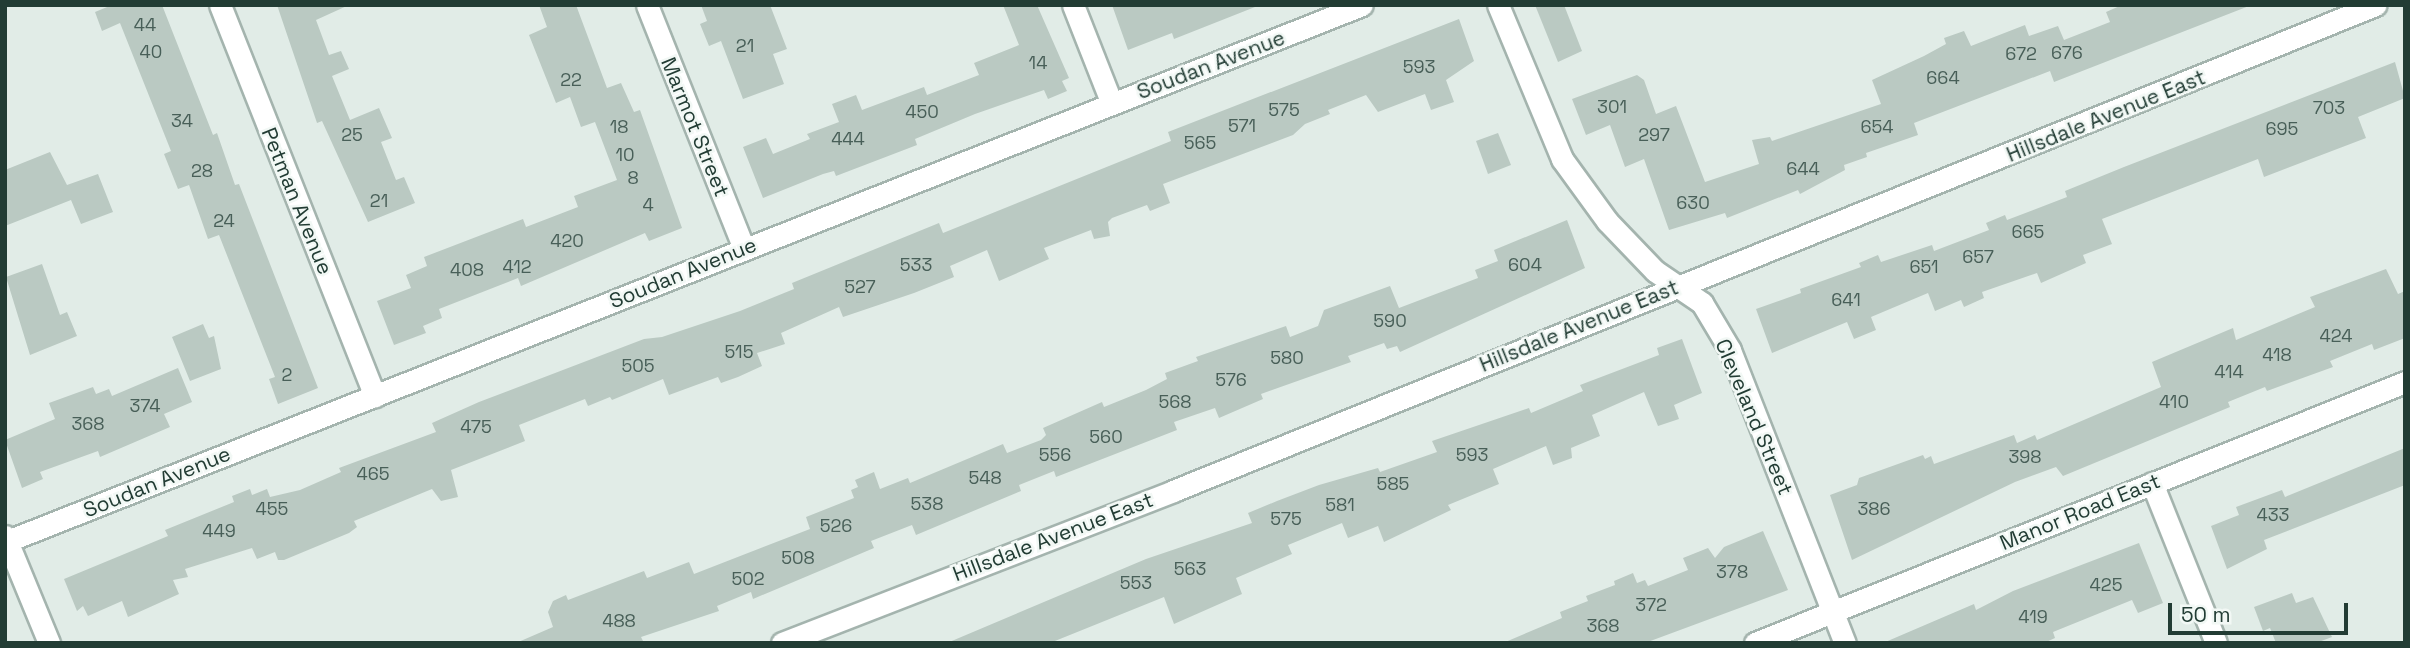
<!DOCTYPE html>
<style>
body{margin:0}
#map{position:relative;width:2410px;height:648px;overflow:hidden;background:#e1ece7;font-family:"Space Grotesk",sans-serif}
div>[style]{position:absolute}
.building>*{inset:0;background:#bac9c2}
.roads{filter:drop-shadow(2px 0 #a4b4ae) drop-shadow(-2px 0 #a4b4ae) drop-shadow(0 2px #a4b4ae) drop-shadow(0 -2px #a4b4ae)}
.minor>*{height:21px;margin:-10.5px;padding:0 10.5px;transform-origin:10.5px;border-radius:10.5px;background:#fff}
span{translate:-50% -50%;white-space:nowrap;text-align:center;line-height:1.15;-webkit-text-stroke:5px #f2f8f5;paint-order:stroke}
.number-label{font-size:18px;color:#485f58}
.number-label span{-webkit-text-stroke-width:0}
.street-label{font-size:21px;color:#223c34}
.frame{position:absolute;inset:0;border:7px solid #223c34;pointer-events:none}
.scale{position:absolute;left:2168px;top:603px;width:180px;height:32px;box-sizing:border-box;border:4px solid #223c34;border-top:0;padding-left:9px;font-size:21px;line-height:24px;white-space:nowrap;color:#223c34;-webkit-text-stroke:5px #f2f8f5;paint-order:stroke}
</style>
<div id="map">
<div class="building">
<div style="clip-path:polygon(112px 5px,162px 5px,213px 135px,217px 133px,235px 185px,239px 184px,318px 388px,278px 404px,269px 379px,275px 377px,219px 235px,208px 239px,189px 185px,178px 189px,164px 154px,171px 151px,120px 23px,102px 31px,95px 12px)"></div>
<div style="clip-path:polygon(277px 5px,349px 5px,316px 20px,329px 55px,341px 51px,349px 69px,332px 76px,350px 120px,379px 108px,392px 138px,381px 142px,396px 180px,404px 177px,415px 203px,368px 222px,322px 121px,317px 123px)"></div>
<div style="clip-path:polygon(539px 5px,576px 5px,607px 88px,621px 83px,634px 112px,640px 110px,682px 228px,649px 241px,645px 233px,521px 286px,518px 278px,439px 309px,442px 318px,423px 326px,426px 333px,394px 345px,377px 301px,411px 288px,406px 275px,427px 266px,424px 257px,523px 219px,526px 227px,578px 207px,574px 196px,617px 180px,595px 122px,581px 127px,570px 97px,556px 103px,529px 35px,547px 27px)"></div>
<div style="clip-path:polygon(701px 5px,770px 5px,787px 49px,773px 54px,784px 84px,743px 99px,721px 41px,709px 46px,700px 24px,707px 21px)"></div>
<div style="clip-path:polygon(1003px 5px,1037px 5px,1069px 78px,1062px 81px,1067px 91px,1048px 99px,1044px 90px,975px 114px,915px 139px,917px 145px,836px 176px,834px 171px,823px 174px,763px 198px,743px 147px,766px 138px,773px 154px,810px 139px,807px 134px,839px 122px,832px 104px,856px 95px,862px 110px,924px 87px,927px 95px,979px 75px,974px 63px,1019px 45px)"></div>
<div style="clip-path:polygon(1112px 5px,1255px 5px,1255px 7px,1174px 39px,1172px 33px,1128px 50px)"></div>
<div style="clip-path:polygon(1535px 5px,1564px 5px,1582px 51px,1558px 62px)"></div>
<div style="clip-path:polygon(2122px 5px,2249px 6px,2054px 82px,2050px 71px,1914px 123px,1918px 135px,1866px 153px,1867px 157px,1844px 165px,1845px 170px,1800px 194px,1798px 190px,1727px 218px,1725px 213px,1669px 230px,1644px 159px,1625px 167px,1610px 125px,1586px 135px,1572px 99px,1637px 75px,1644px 80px,1656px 114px,1676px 106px,1705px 182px,1759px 164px,1752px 140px,1770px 137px,1772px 141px,1881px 104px,1872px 80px,1924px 56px,1946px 44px,1944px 38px,1964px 31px,1971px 46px,2025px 25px,2029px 36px,2058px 26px,2064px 40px,2110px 22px,2106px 12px)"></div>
<div style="clip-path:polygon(1459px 19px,1474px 61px,1446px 80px,1454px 102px,1431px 110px,1425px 94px,1378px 112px,1366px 95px,1328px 110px,1330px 114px,1305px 124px,1293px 135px,1163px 184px,1170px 203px,1150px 211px,1147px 205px,1112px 218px,1108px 222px,1110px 236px,1094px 239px,1091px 230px,1044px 248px,1049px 259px,999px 281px,987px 250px,950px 266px,954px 277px,914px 293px,843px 317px,839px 307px,781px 333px,785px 344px,757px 353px,762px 366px,738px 377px,721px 383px,718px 377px,669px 395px,663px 379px,612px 400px,610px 397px,588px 406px,585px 399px,519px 425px,525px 441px,451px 470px,458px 497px,441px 501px,432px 489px,354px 521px,357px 527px,349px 533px,284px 560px,278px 560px,275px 552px,257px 559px,252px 548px,185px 569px,188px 577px,173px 580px,179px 594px,128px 617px,122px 601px,88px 616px,83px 606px,77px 611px,64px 579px,168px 536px,165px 530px,234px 502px,232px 496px,250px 489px,252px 495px,267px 489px,270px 497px,300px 490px,341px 472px,339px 468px,436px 432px,432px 423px,479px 402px,644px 339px,662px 337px,740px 311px,794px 289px,792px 283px,939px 223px,943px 233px,1171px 141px,1168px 132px)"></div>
<div style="clip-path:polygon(2395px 62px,2405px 98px,2358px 117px,2366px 138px,2264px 177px,2258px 159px,2102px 219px,2112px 244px,2083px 255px,2086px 263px,2041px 283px,2037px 273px,1982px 292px,1984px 298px,1964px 307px,1961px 300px,1935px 311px,1928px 293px,1871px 317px,1876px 330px,1854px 339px,1847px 322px,1772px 353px,1756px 309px,1801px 293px,1800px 289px,1861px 267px,1859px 263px,1878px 255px,1881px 262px,1932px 245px,1934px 251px,1989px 230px,1986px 223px,2005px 215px,2007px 220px,2067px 197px,2065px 191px,2124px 167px)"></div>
<div style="clip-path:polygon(1498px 133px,1511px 165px,1488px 174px,1476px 141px)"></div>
<div style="clip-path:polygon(50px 152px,67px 185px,98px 174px,113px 212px,81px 224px,71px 200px,5px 226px,5px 170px)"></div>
<div style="clip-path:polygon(1567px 220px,1585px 268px,1400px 352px,1397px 346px,1387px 349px,1384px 343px,1348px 356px,1351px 362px,1261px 394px,1263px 399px,1219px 418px,1215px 408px,1174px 422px,1177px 430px,1056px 477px,1054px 471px,1019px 485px,1021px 491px,916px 535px,912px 525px,871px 541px,874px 548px,753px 599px,751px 592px,717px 606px,719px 611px,641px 637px,644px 643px,516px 643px,553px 627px,548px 612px,553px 601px,566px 595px,568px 600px,644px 571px,647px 578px,689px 562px,694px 574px,810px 529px,806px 517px,854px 498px,851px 490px,858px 487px,855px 480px,874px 472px,880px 489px,908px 478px,910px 483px,1003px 444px,1007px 453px,1041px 440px,1046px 435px,1043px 428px,1102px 402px,1104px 407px,1146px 390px,1167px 379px,1165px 373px,1198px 361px,1196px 357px,1286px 326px,1290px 337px,1318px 326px,1324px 310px,1390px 286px,1399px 308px,1478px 278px,1475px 270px,1498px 261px,1494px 250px)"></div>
<div style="clip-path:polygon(42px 264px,60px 315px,67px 312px,77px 336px,30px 355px,6px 277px)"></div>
<div style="clip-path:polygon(2386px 269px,2398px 294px,2405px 291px,2405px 338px,2374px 350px,2372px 344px,2330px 361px,2333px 367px,2267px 391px,2265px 387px,2228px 402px,2230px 407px,2063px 476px,2056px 467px,2015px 482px,1852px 560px,1830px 495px,1857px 485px,1859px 478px,1923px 455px,1925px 459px,1931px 456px,1934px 464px,2014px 435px,2017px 443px,2035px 435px,2037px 440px,2161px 387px,2152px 362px,2233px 328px,2236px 340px,2315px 307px,2310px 297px)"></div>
<div style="clip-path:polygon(203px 324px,209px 338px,214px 336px,221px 369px,190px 381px,172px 337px)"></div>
<div style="clip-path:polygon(1682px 339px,1702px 393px,1674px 405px,1679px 419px,1658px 426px,1644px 392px,1592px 415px,1600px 436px,1571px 448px,1572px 458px,1553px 465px,1546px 446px,1493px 469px,1499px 484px,1448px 505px,1451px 510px,1384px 542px,1378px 526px,1348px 538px,1342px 523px,1288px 545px,1292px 554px,1236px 578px,1242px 594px,1174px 624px,1164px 597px,1050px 643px,947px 643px,1146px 559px,1252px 523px,1248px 513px,1277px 501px,1319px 485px,1378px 468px,1380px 472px,1437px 452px,1432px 441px,1529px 408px,1531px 413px,1583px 391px,1580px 385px,1659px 355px,1657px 348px)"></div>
<div style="clip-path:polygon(178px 368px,192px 402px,164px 414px,170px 427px,100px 457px,98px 451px,40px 472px,43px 479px,22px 488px,5px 440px,55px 419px,49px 403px,93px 387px,96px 394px,109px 389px,112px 396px)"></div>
<div style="clip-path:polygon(2405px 448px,2405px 485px,2264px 540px,2267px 549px,2227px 569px,2211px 526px,2239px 515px,2236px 507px,2282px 490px,2285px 497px)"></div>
<div style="clip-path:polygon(1763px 531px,1788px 590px,1645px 643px,1503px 643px,1562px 618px,1560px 612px,1588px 601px,1586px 596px,1615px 585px,1614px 581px,1633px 573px,1637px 583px,1645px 580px,1648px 586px,1688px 570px,1683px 558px,1708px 548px,1715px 558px,1724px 547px)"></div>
<div style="clip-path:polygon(2139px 543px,2163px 603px,2138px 613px,2132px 600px,2053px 632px,2055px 638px,2044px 643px,1883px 643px,1974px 604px,1976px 610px,2013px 591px)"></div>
<div style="clip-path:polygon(2292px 593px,2296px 603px,2313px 597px,2332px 637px,2316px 643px,2276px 643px,2270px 628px,2263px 631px,2254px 607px)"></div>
</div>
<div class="roads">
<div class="minor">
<div style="left:220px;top:5px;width:421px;rotate:68.4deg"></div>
<div style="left:647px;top:5px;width:263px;rotate:68.3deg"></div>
<div style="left:1073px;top:5px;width:106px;rotate:68.5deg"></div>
<div style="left:1498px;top:5px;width:167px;rotate:67.4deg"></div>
<div style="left:1562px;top:159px;width:77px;rotate:54deg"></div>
<div style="left:1607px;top:221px;width:69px;rotate:46.2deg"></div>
<div style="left:1655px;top:271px;width:57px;rotate:34.2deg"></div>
<div style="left:1702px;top:303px;width:55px;rotate:59.2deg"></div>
<div style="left:1730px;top:350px;width:315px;rotate:68.6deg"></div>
<div style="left:2152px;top:483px;width:172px;rotate:68.2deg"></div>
<div style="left:5px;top:536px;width:116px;rotate:67.6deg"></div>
<div style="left:5px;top:542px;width:1459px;rotate:-21.59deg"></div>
<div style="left:782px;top:643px;width:420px;rotate:-21.2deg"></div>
<div style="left:1173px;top:491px;width:1297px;rotate:-22.01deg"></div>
<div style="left:1755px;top:643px;width:700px;rotate:-21.88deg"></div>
</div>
</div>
<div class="number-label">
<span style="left:145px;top:25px">44</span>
<span style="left:745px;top:46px">21</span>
<span style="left:151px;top:52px">40</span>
<span style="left:2067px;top:53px">676</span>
<span style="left:2021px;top:54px">672</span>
<span style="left:1038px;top:63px">14</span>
<span style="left:1419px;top:67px">593</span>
<span style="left:1943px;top:78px">664</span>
<span style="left:571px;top:80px">22</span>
<span style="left:1612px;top:107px">301</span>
<span style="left:2329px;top:108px">703</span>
<span style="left:1284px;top:110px">575</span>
<span style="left:922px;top:112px">450</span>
<span style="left:182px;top:121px">34</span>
<span style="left:1242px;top:126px">571</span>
<span style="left:619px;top:127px">18</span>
<span style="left:1877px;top:127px">654</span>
<span style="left:2282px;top:129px">695</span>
<span style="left:352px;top:135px">25</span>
<span style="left:1654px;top:135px">297</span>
<span style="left:848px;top:139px">444</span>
<span style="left:1200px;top:143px">565</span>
<span style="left:625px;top:155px">10</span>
<span style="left:1803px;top:169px">644</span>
<span style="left:202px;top:171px">28</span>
<span style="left:633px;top:178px">8</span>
<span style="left:379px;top:201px">21</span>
<span style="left:1693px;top:203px">630</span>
<span style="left:648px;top:205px">4</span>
<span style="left:224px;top:221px">24</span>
<span style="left:2028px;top:232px">665</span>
<span style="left:567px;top:241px">420</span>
<span style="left:1978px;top:257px">657</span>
<span style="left:916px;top:265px">533</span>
<span style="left:1525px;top:265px">604</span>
<span style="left:517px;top:267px">412</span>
<span style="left:1924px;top:267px">651</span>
<span style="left:467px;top:270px">408</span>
<span style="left:860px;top:287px">527</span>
<span style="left:1846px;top:300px">641</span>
<span style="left:1390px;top:321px">590</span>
<span style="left:2336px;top:336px">424</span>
<span style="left:739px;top:352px">515</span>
<span style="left:2277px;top:355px">418</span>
<span style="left:1287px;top:358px">580</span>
<span style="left:638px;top:366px">505</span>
<span style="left:2229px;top:372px">414</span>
<span style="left:287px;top:375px">2</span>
<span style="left:1231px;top:380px">576</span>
<span style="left:1175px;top:402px">568</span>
<span style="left:2174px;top:402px">410</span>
<span style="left:145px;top:406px">374</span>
<span style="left:88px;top:424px">368</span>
<span style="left:476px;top:427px">475</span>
<span style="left:1106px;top:437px">560</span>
<span style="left:1055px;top:455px">556</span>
<span style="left:1472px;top:455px">593</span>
<span style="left:2025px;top:457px">398</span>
<span style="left:373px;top:474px">465</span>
<span style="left:985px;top:478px">548</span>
<span style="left:1393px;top:484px">585</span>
<span style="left:927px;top:504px">538</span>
<span style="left:1340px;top:505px">581</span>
<span style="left:272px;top:509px">455</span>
<span style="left:1874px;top:509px">386</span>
<span style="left:2273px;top:515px">433</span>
<span style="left:1286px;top:519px">575</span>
<span style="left:836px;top:526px">526</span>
<span style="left:219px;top:531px">449</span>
<span style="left:798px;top:558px">508</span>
<span style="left:1190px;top:569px">563</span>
<span style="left:1732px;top:572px">378</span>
<span style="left:748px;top:579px">502</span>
<span style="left:1136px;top:583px">553</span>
<span style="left:2106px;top:585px">425</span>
<span style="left:1651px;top:605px">372</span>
<span style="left:2033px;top:617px">419</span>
<span style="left:619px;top:621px">488</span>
<span style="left:1603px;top:626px">368</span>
</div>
<div class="street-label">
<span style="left:1211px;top:65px;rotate:-21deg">Soudan Avenue</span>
<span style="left:2106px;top:116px;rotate:-22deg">Hillsdale Avenue East</span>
<span style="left:695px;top:127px;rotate:68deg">Marmot Street</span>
<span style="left:297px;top:201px;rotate:68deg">Petman Avenue</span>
<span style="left:683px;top:273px;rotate:-22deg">Soudan Avenue</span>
<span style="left:1579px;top:326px;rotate:-22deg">Hillsdale Avenue East</span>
<span style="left:1754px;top:417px;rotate:67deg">Cleveland Street</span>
<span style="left:157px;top:482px;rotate:-22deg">Soudan Avenue</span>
<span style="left:2080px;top:512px;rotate:-22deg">Manor Road East</span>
<span style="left:1053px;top:537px;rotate:-21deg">Hillsdale Avenue East</span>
</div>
<div class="frame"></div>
<div class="scale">50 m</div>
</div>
